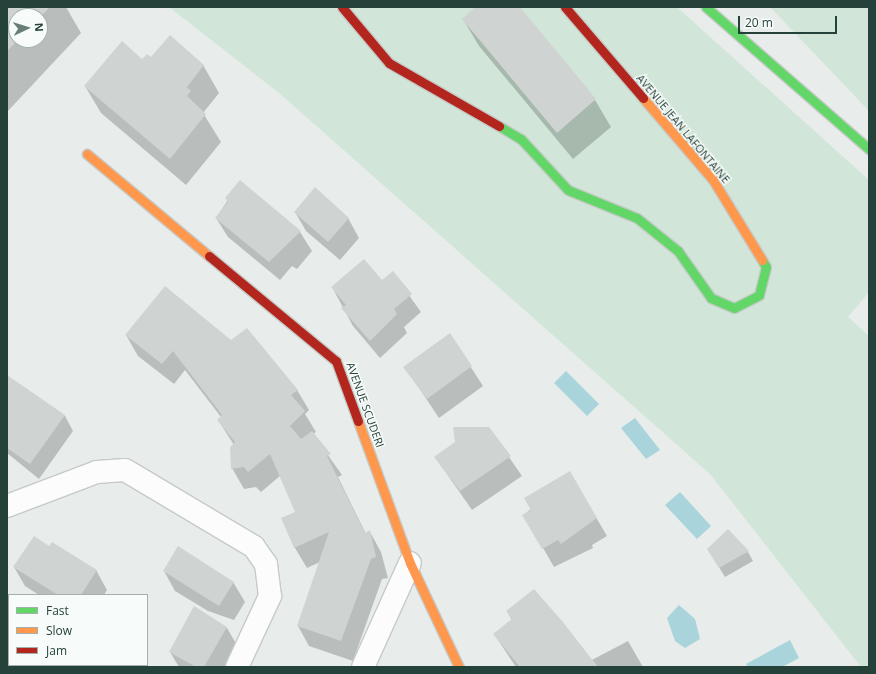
<!DOCTYPE html>
<style>
body{margin:0}
#map{position:relative;width:876px;height:674px;overflow:hidden;background:#e8edeb;font-family:"Open Sans",sans-serif}
div>[style]{position:absolute}
.green>*{inset:0;background:#d1e6d8}
.water>*{inset:0;background:#a9d4db}
.shadow>*{inset:0;background:#0003}
.building>*{inset:0;background:#cfd4d2}
.roads{filter:drop-shadow(1px 0 #c5cac8) drop-shadow(-1px 0 #c5cac8) drop-shadow(0 1px #c5cac8) drop-shadow(0 -1px #c5cac8)}
.street>*{height:22px;margin:-11px;padding:0 11px;transform-origin:11px;border-radius:11px;background:#fcfcfc}
.fast>*{height:9px;margin:-4.5px;padding:0 4.5px;transform-origin:4.5px;border-radius:4.5px;background:#63d668}
.slow>*{height:9px;margin:-4.5px;padding:0 4.5px;transform-origin:4.5px;border-radius:4.5px;background:#ff974d}
.jam>*{height:9px;margin:-4.5px;padding:0 4.5px;transform-origin:4.5px;border-radius:4.5px;background:#b3261e}
span{translate:-50% -50%;white-space:nowrap;text-align:center;line-height:1.15;-webkit-text-stroke:3px #f7fbf9;paint-order:stroke}
.street-label{font-size:11px;color:#24423a}
.frame{position:absolute;inset:0;border:8px solid #24423a;pointer-events:none}
.legend{position:absolute;left:8px;top:594px;width:140px;height:72px;box-sizing:border-box;background:#f7fbf9;border:1px solid #a3b1ad;margin:0;padding:5px 7px;list-style:none;font-size:12px;color:#24423a}
.legend li{display:flex;align-items:center;gap:8px;height:20px}
.legend b{width:20px;border:1px solid #a3b1ad}
.north{position:absolute;left:8px;top:8px;width:40px;height:40px;box-sizing:border-box;background:#f7fbf9;border:1px solid #a3b1ad;border-radius:50%;rotate:86deg;font-size:11px;font-weight:700;line-height:16px;text-align:center;color:#24423a}
.north::after{content:'';display:block;margin:auto;width:14px;height:18px;background:#697e78;clip-path:polygon(50% 0,100% 100%,50% 72%,0 100%)}
.scale{position:absolute;left:738px;top:16px;width:99px;height:18px;box-sizing:border-box;border:2px solid #24423a;border-top:0;padding-left:5px;font-size:12px;line-height:14px;white-space:nowrap;color:#24423a;-webkit-text-stroke:3px #f7fbf9;paint-order:stroke}
</style>
<div id="map">
<div class="green">
<div style="clip-path:polygon(169px 7px,677px 7px,869px 180px,869px 292px,848px 317px,869px 336px,869px 667px,861px 667px,710px 474px,279px 93px)"></div>
<div style="clip-path:polygon(770px 7px,869px 7px,869px 110px,868px 110px)"></div>
</div>
<div class="water">
<div style="clip-path:polygon(566px 371px,599px 404px,587px 416px,554px 383px)"></div>
<div style="clip-path:polygon(635px 418px,660px 450px,646px 459px,621px 428px)"></div>
<div style="clip-path:polygon(680px 492px,711px 526px,697px 539px,665px 505px)"></div>
<div style="clip-path:polygon(679px 605px,695px 619px,700px 639px,685px 648px,675px 641px,667px 618px)"></div>
<div style="clip-path:polygon(790px 640px,799px 658px,782px 667px,748px 667px,746px 664px)"></div>
</div>
<div class="shadow">
<div style="clip-path:polygon(evenodd,7px 7px,66px 7px,81px 33px,7px 112px,7px 7px,16px 16px,40px 16px,40px 40px,16px 40px,16px 16px)"></div>
<div style="clip-path:polygon(476px 7px,519px 7px,595px 100px,611px 127px,573px 159px,479px 46px,463px 19px)"></div>
<div style="clip-path:polygon(151px 58px,203px 65px,219px 93px,203px 113px,221px 142px,186px 185px,101px 113px,85px 86px)"></div>
<div style="clip-path:polygon(240px 182px,300px 232px,312px 251px,297px 269px,292px 266px,280px 280px,228px 237px,216px 218px)"></div>
<div style="clip-path:polygon(295px 212px,348px 218px,359px 238px,340px 260px,306px 231px)"></div>
<div style="clip-path:polygon(393px 273px,421px 312px,404px 327px,407px 333px,380px 358px,353px 326px,332px 287px,382px 282px)"></div>
<div style="clip-path:polygon(126px 335px,231px 341px,297px 390px,309px 410px,305px 414px,316px 432px,313px 434px,342px 475px,338px 477px,366px 534px,370px 532px,381px 552px,388px 578px,382px 579px,353px 661px,309px 646px,298px 626px,320px 562px,307px 568px,295px 548px,282px 518px,296px 512px,280px 476px,261px 492px,256px 487px,244px 489px,232px 468px,234px 445px,218px 420px,221px 417px,185px 370px,174px 384px,138px 356px)"></div>
<div style="clip-path:polygon(450px 335px,483px 386px,439px 418px,405px 367px)"></div>
<div style="clip-path:polygon(7px 376px,65px 416px,73px 431px,39px 479px,7px 453px)"></div>
<div style="clip-path:polygon(489px 428px,522px 476px,472px 510px,435px 457px)"></div>
<div style="clip-path:polygon(570px 473px,607px 536px,592px 545px,593px 548px,554px 567px,524px 515px)"></div>
<div style="clip-path:polygon(49px 547px,96px 570px,107px 590px,104px 595px,39px 595px,25px 586px,14px 567px)"></div>
<div style="clip-path:polygon(748px 552px,753px 561px,725px 577px,714px 559px)"></div>
<div style="clip-path:polygon(164px 571px,233px 582px,245px 602px,234px 620px,208px 611px,175px 591px)"></div>
<div style="clip-path:polygon(194px 608px,227px 628px,238px 647px,226px 667px,179px 667px,170px 652px)"></div>
<div style="clip-path:polygon(507px 612px,555px 667px,516px 667px,494px 634px,512px 620px)"></div>
<div style="clip-path:polygon(628px 641px,643px 667px,590px 667px,588px 662px)"></div>
</div>
<div class="building">
<div style="clip-path:polygon(7px 7px,50px 7px,40px 17px,16px 16px,18px 40px,7px 51px)"></div>
<div style="clip-path:polygon(475px 7px,520px 7px,596px 99px,557px 133px,462px 19px)"></div>
<div style="clip-path:polygon(170px 35px,204px 65px,187px 87px,191px 91px,187px 96px,206px 114px,170px 159px,84px 86px,122px 41px,142px 59px,147px 54px,151px 57px)"></div>
<div style="clip-path:polygon(240px 180px,301px 231px,269px 262px,215px 218px,228px 202px,225px 198px)"></div>
<div style="clip-path:polygon(315px 187px,349px 218px,328px 242px,294px 212px)"></div>
<div style="clip-path:polygon(364px 259px,382px 280px,393px 271px,412px 294px,394px 309px,397px 314px,370px 341px,341px 308px,346px 305px,331px 287px)"></div>
<div style="clip-path:polygon(165px 286px,231px 340px,247px 328px,298px 390px,291px 395px,305px 411px,290px 426px,301px 439px,312px 431px,331px 454px,327px 456px,365px 533px,370px 530px,376px 557px,371px 559px,341px 641px,297px 626px,329px 532px,294px 548px,281px 518px,295px 512px,270px 454px,248px 472px,244px 467px,231px 469px,230px 447px,235px 442px,217px 420px,222px 415px,173px 351px,162px 364px,125px 335px)"></div>
<div style="clip-path:polygon(450px 333px,472px 366px,427px 399px,403px 367px)"></div>
<div style="clip-path:polygon(7px 375px,65px 415px,30px 464px,7px 448px)"></div>
<div style="clip-path:polygon(453px 427px,489px 427px,511px 456px,460px 491px,434px 457px,455px 442px)"></div>
<div style="clip-path:polygon(570px 471px,597px 518px,561px 544px,558px 540px,542px 549px,522px 515px,531px 510px,524px 498px)"></div>
<div style="clip-path:polygon(728px 529px,749px 551px,719px 568px,707px 549px)"></div>
<div style="clip-path:polygon(34px 536px,49px 546px,52px 542px,97px 570px,81px 595px,58px 595px,13px 567px)"></div>
<div style="clip-path:polygon(178px 546px,234px 582px,219px 606px,163px 571px)"></div>
<div style="clip-path:polygon(534px 589px,562px 621px,598px 667px,520px 667px,493px 634px,512px 619px,506px 611px)"></div>
<div style="clip-path:polygon(194px 606px,227px 627px,204px 667px,196px 667px,169px 652px)"></div>
</div>
<div class="roads">
<div class="street">
<div style="left:7px;top:506px;width:96px;rotate:-20.7deg"></div>
<div style="left:97px;top:472px;width:28px;rotate:-4deg"></div>
<div style="left:125px;top:470px;width:150px;rotate:30.8deg"></div>
<div style="left:254px;top:547px;width:21px;rotate:55deg"></div>
<div style="left:266px;top:564px;width:32px;rotate:83deg"></div>
<div style="left:270px;top:596px;width:78px;rotate:114.9deg"></div>
<div style="left:7px;top:647px;width:2px;rotate:27deg"></div>
<div style="left:47px;top:665px;width:5px;rotate:22deg"></div>
<div style="left:363px;top:667px;width:114px;rotate:-65.7deg"></div>
</div>
<div class="fast">
<div style="left:706px;top:7px;width:216px;rotate:41.1deg"></div>
<div style="left:499px;top:126px;width:26px;rotate:31deg"></div>
<div style="left:521px;top:139px;width:69px;rotate:47.3deg"></div>
<div style="left:568px;top:190px;width:74px;rotate:22.1deg"></div>
<div style="left:637px;top:218px;width:53px;rotate:38.8deg"></div>
<div style="left:678px;top:251px;width:57px;rotate:54.9deg"></div>
<div style="left:711px;top:298px;width:25px;rotate:23deg"></div>
<div style="left:734px;top:308px;width:28px;rotate:-27deg"></div>
<div style="left:759px;top:295px;width:29px;rotate:-76deg"></div>
<div style="left:766px;top:267px;width:8px;rotate:-120deg"></div>
</div>
<div class="slow">
<div style="left:643px;top:98px;width:108px;rotate:49.5deg"></div>
<div style="left:713px;top:180px;width:94px;rotate:58.5deg"></div>
<div style="left:87px;top:154px;width:159px;rotate:39.9deg"></div>
<div style="left:358px;top:421px;width:151px;rotate:69.9deg"></div>
<div style="left:410px;top:563px;width:115px;rotate:64.8deg"></div>
</div>
<div class="jam">
<div style="left:342px;top:7px;width:73px;rotate:50deg"></div>
<div style="left:389px;top:63px;width:127px;rotate:29.8deg"></div>
<div style="left:565px;top:7px;width:120px;rotate:49.4deg"></div>
<div style="left:209px;top:256px;width:165px;rotate:39.6deg"></div>
<div style="left:336px;top:361px;width:64px;rotate:69.9deg"></div>
</div>
</div>
<div class="street-label">
<span style="left:683px;top:129px;rotate:50deg">AVENUE JEAN LAFONTAINE</span>
<span style="left:365px;top:405px;rotate:70deg">AVENUE SCUDERI</span>
</div>
<div class="frame"></div>
<ul class="legend">
<li><b style="height:5px;background:#63d668"></b>Fast</li>
<li><b style="height:5px;background:#ff974d"></b>Slow</li>
<li><b style="height:5px;background:#b3261e"></b>Jam</li>
</ul>
<div class="north">N</div>
<div class="scale">20 m</div>
</div>
